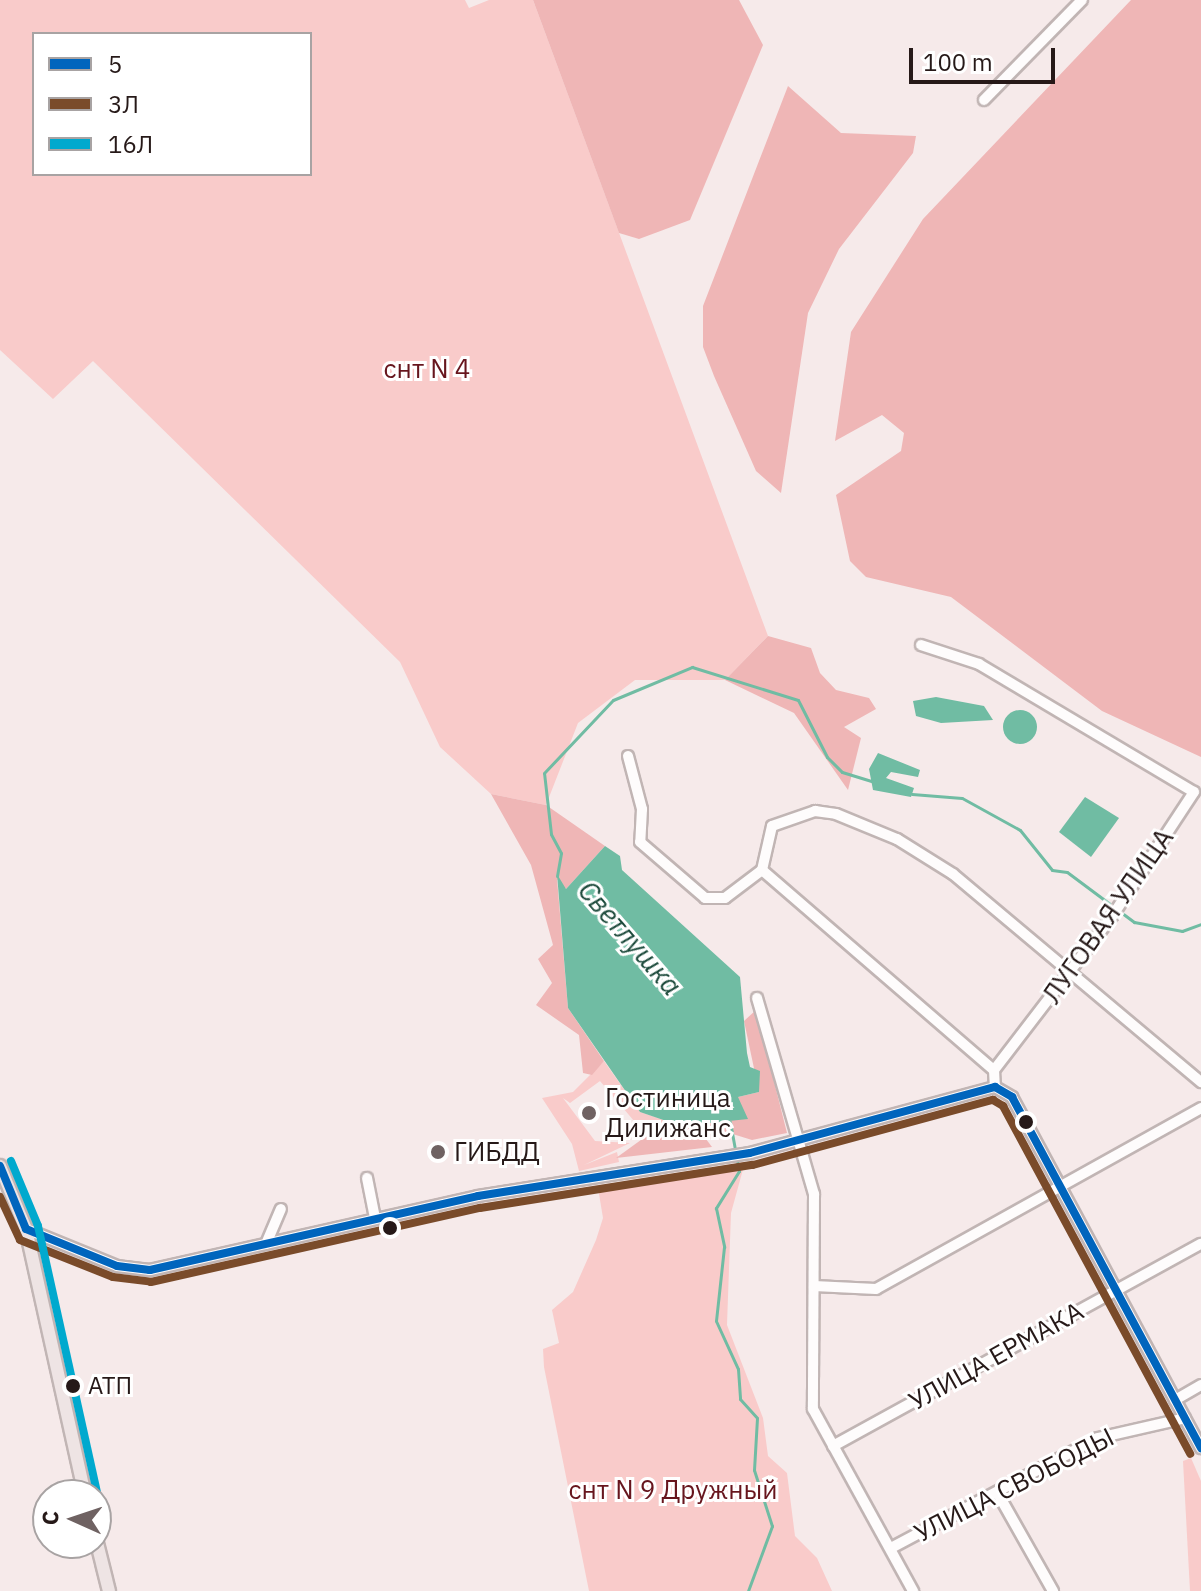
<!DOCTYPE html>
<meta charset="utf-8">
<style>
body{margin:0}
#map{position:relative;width:1201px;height:1591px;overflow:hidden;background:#f6eaea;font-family:"IBM Plex Sans",sans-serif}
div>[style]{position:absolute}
.green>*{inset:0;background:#f9cbca}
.forest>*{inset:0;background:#efb6b6}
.water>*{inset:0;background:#70bca3}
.round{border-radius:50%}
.stream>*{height:3px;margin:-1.5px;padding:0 1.5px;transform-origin:1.5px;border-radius:1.5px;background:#70bca3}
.roads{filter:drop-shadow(2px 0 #c1b5b4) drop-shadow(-2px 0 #c1b5b4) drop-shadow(0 2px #c1b5b4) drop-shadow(0 -2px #c1b5b4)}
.minor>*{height:10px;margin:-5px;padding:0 5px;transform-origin:5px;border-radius:5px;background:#fefcfc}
.major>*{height:12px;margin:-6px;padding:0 6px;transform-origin:6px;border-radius:6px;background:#eee4e4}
.bus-1>*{height:8px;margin:-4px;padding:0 4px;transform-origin:4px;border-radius:4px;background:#0065bd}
.bus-2>*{height:8px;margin:-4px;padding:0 4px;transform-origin:4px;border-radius:4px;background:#7a4b2a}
.bus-3>*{height:8px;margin:-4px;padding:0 4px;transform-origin:4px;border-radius:4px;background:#00a9ce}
.dots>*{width:22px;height:22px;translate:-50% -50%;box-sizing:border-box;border:4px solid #fff;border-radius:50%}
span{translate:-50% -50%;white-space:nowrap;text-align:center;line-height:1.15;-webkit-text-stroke:6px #fff;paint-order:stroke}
.bus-label{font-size:24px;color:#261918}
.left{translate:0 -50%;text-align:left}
.park-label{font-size:26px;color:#67151d}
.street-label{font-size:26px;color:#261918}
.poi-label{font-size:26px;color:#261918}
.water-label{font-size:28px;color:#1c4a3b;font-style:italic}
.legend{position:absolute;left:32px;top:32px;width:280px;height:144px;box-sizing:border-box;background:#fff;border:2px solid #a8a3a3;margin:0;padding:10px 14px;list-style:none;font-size:24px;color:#261918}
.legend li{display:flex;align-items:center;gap:16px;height:40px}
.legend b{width:40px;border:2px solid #a8a3a3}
.north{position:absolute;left:32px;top:1479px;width:80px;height:80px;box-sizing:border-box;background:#fff;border:2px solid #a8a3a3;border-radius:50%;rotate:273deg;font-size:22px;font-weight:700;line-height:32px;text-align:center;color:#261918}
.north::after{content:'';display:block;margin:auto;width:28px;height:36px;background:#6f6262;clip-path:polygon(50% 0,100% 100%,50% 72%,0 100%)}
.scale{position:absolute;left:909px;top:48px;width:146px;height:36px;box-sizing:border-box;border:4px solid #261918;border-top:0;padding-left:10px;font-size:24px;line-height:28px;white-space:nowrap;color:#261918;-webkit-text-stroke:6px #fff;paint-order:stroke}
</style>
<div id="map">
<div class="green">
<div style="clip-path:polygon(evenodd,0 0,465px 0,469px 8px,489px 0,533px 0,768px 636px,725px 680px,635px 680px,578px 723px,546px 805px,491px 794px,440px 747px,400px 662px,93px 361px,53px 399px,0 350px,0 0,34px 34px,310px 34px,310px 174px,34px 174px,34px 34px)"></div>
<div style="clip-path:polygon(604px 1061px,640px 1112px,673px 1123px,640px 1128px,600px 1081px,570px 1103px,563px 1098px,595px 1141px,630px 1143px,584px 1165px,617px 1152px,619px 1162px,579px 1171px,572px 1144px,542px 1098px,573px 1092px)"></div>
<div style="clip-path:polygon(745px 1162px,731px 1213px,727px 1325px,763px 1418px,768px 1456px,787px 1473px,795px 1536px,817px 1558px,832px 1591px,589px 1591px,544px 1367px,543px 1349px,559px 1343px,552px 1310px,573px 1292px,596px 1240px,603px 1218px,598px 1188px)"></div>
<div style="clip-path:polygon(1191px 1458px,1201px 1481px,1201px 1591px,1190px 1591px,1183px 1461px)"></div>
</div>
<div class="forest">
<div style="clip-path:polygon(533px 0,739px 0,763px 45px,690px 220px,639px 239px,619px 233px)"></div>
<div style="clip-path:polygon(1131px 0,1201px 0,1201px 757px,1102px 711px,951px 597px,866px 577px,850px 561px,836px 495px,901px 451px,904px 433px,882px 415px,835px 441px,851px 332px,923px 219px)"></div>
<div style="clip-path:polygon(788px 86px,841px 133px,916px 136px,913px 153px,839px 249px,808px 313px,781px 493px,756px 471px,714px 376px,703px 347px,703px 306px)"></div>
<div style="clip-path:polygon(768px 636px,811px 648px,820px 673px,836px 690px,869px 698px,876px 709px,844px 727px,861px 738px,848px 790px,794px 713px,725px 680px)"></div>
<div style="clip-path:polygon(491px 794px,546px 805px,605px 846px,566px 889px,557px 879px,568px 1008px,604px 1061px,592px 1075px,583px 1073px,579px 1035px,536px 1005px,552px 983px,538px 959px,553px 945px,531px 865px)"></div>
<div style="clip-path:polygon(756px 1010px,787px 1133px,752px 1140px,723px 1131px,656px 1129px,727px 1120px,738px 1097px,759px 1092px,744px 1021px)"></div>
<div style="clip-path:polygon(645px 1137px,706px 1139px,712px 1147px,616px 1158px)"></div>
</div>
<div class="water">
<div style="clip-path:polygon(936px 697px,984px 706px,993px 720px,941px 723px,916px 716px,913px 701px)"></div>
<div class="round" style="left:1003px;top:710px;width:34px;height:34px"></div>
<div style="clip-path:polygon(878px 753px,920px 770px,918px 777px,891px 772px,886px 778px,914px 788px,911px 797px,873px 790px,869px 769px)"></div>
<div style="clip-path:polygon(1085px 797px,1119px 818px,1091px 857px,1059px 832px)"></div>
<div style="clip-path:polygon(605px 846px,620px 856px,622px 870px,740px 977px,747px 1053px,750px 1067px,760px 1071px,759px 1092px,738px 1097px,748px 1119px,681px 1126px,640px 1112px,568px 1008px,557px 874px,566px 889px)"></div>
</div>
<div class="stream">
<div style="left:912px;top:794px;width:50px;rotate:4.6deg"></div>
<div style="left:962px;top:798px;width:66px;rotate:28.9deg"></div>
<div style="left:1020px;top:830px;width:51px;rotate:51.3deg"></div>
<div style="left:1052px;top:870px;width:15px;rotate:8deg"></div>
<div style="left:1067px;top:872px;width:84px;rotate:36.7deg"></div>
<div style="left:1134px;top:922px;width:49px;rotate:10.6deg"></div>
<div style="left:1182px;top:931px;width:20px;rotate:-20deg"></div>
<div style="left:557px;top:876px;width:23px;rotate:-80deg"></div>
<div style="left:561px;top:853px;width:21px;rotate:-118deg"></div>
<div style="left:551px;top:834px;width:61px;rotate:-96.5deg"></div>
<div style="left:544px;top:773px;width:100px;rotate:-46.6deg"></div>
<div style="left:613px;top:700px;width:86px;rotate:-22.7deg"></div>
<div style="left:692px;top:667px;width:111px;rotate:17.3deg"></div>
<div style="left:798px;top:700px;width:64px;rotate:63deg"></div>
<div style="left:827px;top:757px;width:21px;rotate:45deg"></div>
<div style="left:842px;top:772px;width:34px;rotate:17deg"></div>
<div style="left:730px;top:1122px;width:50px;rotate:79.6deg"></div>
<div style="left:739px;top:1171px;width:44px;rotate:121.9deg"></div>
<div style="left:716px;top:1208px;width:40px;rotate:78deg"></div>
<div style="left:724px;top:1247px;width:74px;rotate:96.2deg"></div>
<div style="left:716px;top:1321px;width:53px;rotate:65.4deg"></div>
<div style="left:738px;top:1369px;width:30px;rotate:86deg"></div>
<div style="left:740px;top:1399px;width:25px;rotate:48deg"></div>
<div style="left:757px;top:1418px;width:52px;rotate:93.3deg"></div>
<div style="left:754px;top:1470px;width:59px;rotate:72.2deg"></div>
<div style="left:772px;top:1526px;width:69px;rotate:110.3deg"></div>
</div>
<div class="roads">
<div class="minor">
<div style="left:984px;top:100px;width:140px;rotate:-45.6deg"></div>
<div style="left:921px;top:645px;width:61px;rotate:18.1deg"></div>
<div style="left:979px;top:664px;width:250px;rotate:30.8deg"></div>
<div style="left:1194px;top:792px;width:147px;rotate:123.4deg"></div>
<div style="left:1113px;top:915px;width:195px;rotate:127.5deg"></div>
<div style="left:994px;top:1070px;width:17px;rotate:87deg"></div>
<div style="left:628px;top:756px;width:55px;rotate:75.2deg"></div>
<div style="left:642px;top:809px;width:33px;rotate:93deg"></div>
<div style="left:640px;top:842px;width:86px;rotate:40.7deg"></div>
<div style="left:705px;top:898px;width:20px"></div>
<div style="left:725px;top:898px;width:46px;rotate:-37.1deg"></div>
<div style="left:762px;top:870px;width:45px;rotate:-77.2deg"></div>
<div style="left:772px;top:826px;width:46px;rotate:-19.2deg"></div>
<div style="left:815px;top:811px;width:21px;rotate:8deg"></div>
<div style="left:836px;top:814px;width:66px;rotate:22.3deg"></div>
<div style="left:897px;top:839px;width:66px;rotate:32deg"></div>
<div style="left:953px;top:874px;width:324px;rotate:40deg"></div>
<div style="left:762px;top:870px;width:306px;rotate:40.8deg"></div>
<div style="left:757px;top:998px;width:204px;rotate:73.8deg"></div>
<div style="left:814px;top:1194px;width:215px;rotate:90.3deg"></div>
<div style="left:813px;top:1409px;width:208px;rotate:61.2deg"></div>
<div style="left:995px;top:1087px;width:20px;rotate:30deg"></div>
<div style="left:1012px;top:1097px;width:399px;rotate:61.7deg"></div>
<div style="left:367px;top:1178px;width:41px;rotate:78.7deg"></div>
<div style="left:26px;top:1229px;width:98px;rotate:22.1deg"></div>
<div style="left:117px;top:1266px;width:33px;rotate:7deg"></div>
<div style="left:150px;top:1270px;width:336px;rotate:-12.7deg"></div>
<div style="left:478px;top:1196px;width:275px;rotate:-9deg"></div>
<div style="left:750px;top:1153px;width:254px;rotate:-15.1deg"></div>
<div style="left:266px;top:1244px;width:38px;rotate:-67deg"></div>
<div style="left:814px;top:1286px;width:62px;rotate:2.8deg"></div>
<div style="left:876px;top:1289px;width:372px;rotate:-29.1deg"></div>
<div style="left:1175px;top:1400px;width:30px;rotate:-30deg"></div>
<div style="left:833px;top:1446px;width:420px;rotate:-28.8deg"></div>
<div style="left:997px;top:1492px;width:114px;rotate:60.5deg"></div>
<div style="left:891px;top:1548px;width:234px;rotate:-28deg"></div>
<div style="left:1098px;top:1438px;width:89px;rotate:-12.9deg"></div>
</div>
<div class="major">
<div style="left:0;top:1166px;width:68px;rotate:67.6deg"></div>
<div style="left:26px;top:1229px;width:272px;rotate:77.5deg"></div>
<div style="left:96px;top:1539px;width:54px;rotate:76deg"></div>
</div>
</div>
<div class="bus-1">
<div style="left:0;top:1166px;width:68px;rotate:67.6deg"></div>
<div style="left:26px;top:1229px;width:98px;rotate:22.1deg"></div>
<div style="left:117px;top:1266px;width:33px;rotate:7deg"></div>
<div style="left:150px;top:1270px;width:336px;rotate:-12.7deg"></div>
<div style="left:478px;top:1196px;width:275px;rotate:-9deg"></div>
<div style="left:750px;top:1153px;width:254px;rotate:-15.1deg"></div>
<div style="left:995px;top:1087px;width:20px;rotate:30deg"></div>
<div style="left:1012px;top:1097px;width:399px;rotate:61.7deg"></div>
</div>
<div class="bus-2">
<div style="left:0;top:1197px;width:47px;rotate:65.1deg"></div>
<div style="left:20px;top:1240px;width:100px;rotate:21.7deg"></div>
<div style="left:113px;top:1277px;width:38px;rotate:7deg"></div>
<div style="left:151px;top:1282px;width:337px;rotate:-12.7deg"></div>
<div style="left:480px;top:1208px;width:276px;rotate:-9deg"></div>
<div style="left:753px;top:1165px;width:249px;rotate:-15.2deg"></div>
<div style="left:993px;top:1100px;width:12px;rotate:31deg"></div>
<div style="left:1003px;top:1106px;width:395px;rotate:61.7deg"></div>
</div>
<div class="bus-3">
<div style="left:11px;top:1161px;width:70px;rotate:67.4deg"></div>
<div style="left:38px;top:1226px;width:272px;rotate:77.5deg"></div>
</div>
<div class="dots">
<div style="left:589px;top:1113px;background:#6f6262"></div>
<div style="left:1026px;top:1122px;background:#261918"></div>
<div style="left:438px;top:1152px;background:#6f6262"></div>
<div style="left:390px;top:1228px;background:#261918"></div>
<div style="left:73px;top:1386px;background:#261918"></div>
</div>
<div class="bus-label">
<span class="left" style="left:88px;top:1386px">АТП</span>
</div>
<div class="park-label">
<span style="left:427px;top:369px">снт N 4</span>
<span style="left:673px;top:1490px">снт N 9 Дружный</span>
</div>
<div class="street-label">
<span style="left:1108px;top:916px;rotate:-55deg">ЛУГОВАЯ УЛИЦА</span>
<span style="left:996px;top:1356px;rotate:-29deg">УЛИЦА ЕРМАКА</span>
<span style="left:1014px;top:1485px;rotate:-27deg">УЛИЦА СВОБОДЫ</span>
</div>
<div class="poi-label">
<span class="left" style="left:605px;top:1113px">Гостиница<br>Дилижанс</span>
<span class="left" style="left:454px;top:1152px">ГИБДД</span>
</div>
<div class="water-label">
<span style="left:630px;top:938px;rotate:49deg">Светлушка</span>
</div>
<ul class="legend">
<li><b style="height:10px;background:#0065bd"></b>5</li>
<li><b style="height:10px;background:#7a4b2a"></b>3Л</li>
<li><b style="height:10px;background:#00a9ce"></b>16Л</li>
</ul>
<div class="north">С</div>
<div class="scale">100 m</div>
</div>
